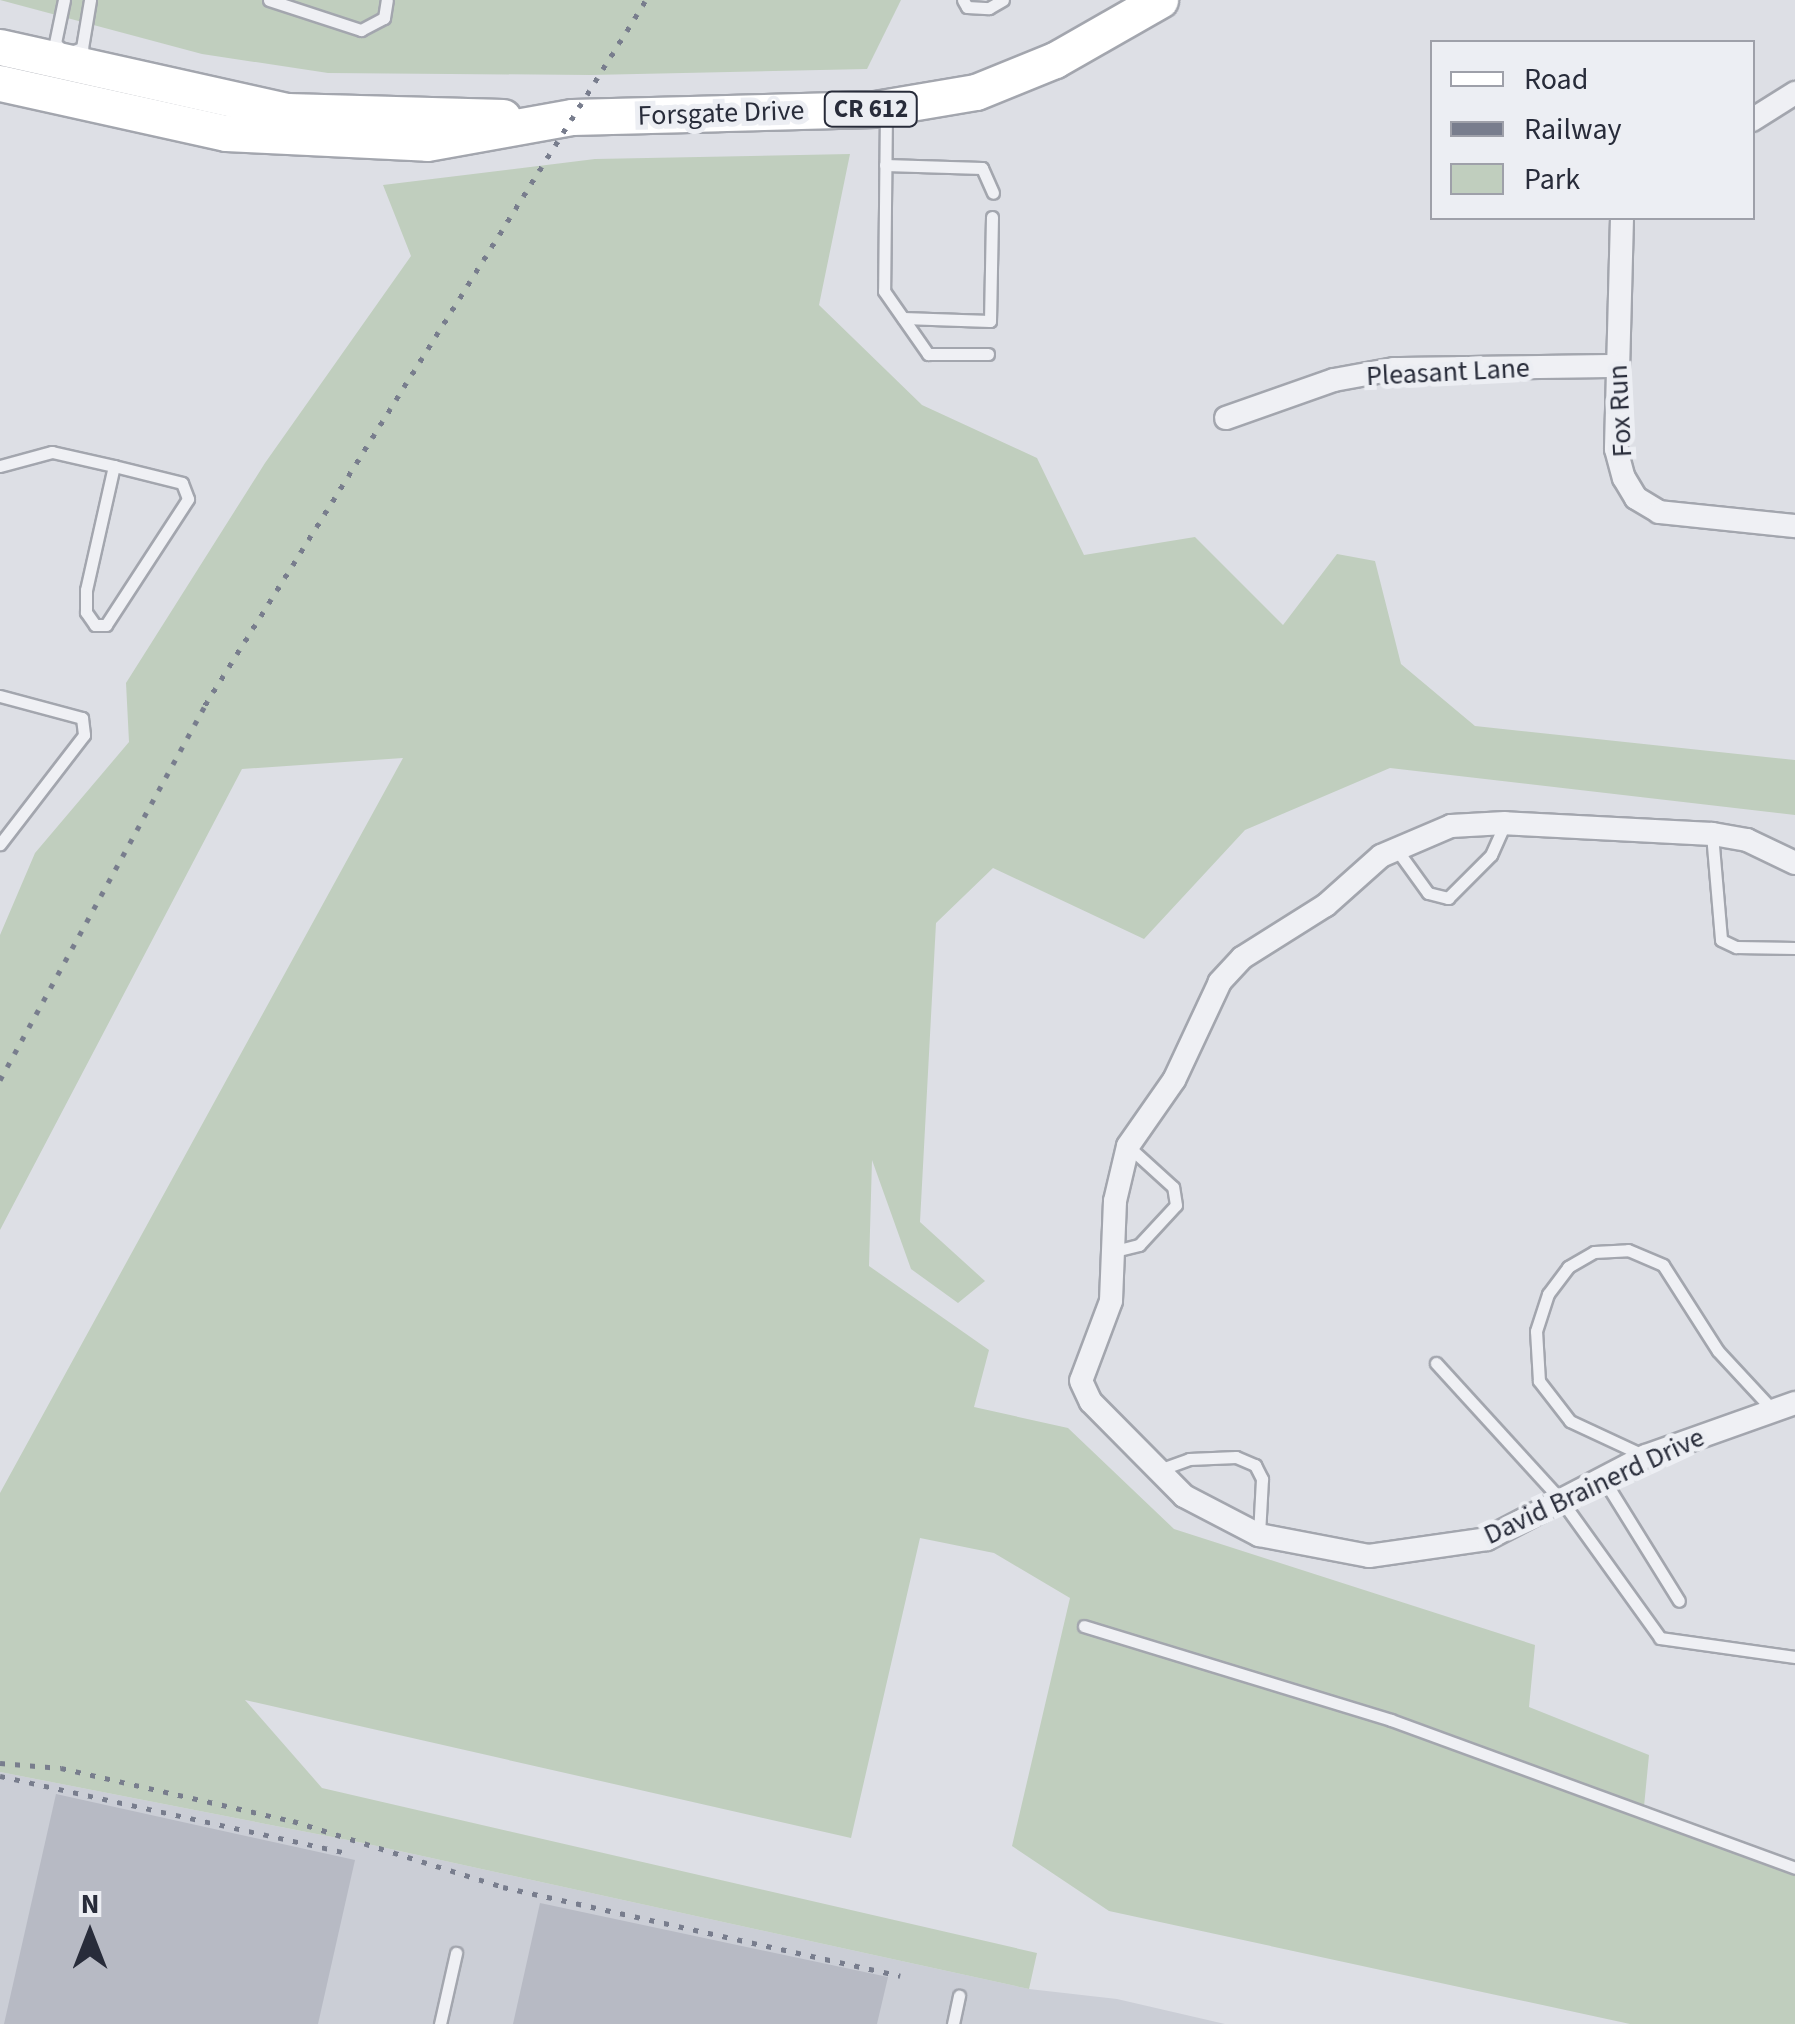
<!DOCTYPE html>
<style>
body{margin:0}
#map{position:relative;width:1795px;height:2024px;overflow:hidden;background:#dddfe5;font-family:"Source Sans 3",sans-serif}
div>[style]{position:absolute}
.built>*{inset:0;background:#cbced6}
.green>*{inset:0;background:#c0cebe}
.building>*{inset:0;background:#b7bac4}
.roads{filter:drop-shadow(2px 0 #a3a6ae) drop-shadow(-2px 0 #a3a6ae) drop-shadow(0 2px #a3a6ae) drop-shadow(0 -2px #a3a6ae)}
.lane>*{height:11px;margin:-5.5px;padding:0 5.5px;transform-origin:5.5px;border-radius:5.5px;background:#eff0f4}
.street>*{height:22px;margin:-11px;padding:0 11px;transform-origin:11px;border-radius:11px;background:#eff0f4}
.primary>*{height:35px;margin:-17.5px;padding:0 17.5px;transform-origin:17.5px;border-radius:17.5px;background:#fff}
.rail>*{height:5px;margin-top:-2.5px;transform-origin:0;background:repeating-linear-gradient(90deg,#787d8d 0 5px,transparent 0 15px)}
span{translate:-50% -50%;white-space:nowrap;text-align:center;line-height:1.15;-webkit-text-stroke:10px #eceef3;paint-order:stroke}
.shield-label span{padding:2px 8px;background:#eceef3;border:2px solid;border-radius:8px;-webkit-text-stroke-width:0}
.shield-label{font-size:25px;color:#282c3a;font-weight:700}
.street-label{font-size:28px;color:#282c3a}
.legend{position:absolute;left:1430px;top:40px;width:325px;height:180px;box-sizing:border-box;background:#eceef3;border:2px solid #9ea0a9;margin:0;padding:12px 18px;list-style:none;font-size:30px;color:#282c3a}
.legend li{display:flex;align-items:center;gap:20px;height:50px}
.legend b{width:50px;border:2px solid #9ea0a9}
.north{position:absolute;left:40px;top:1884px;width:100px;height:100px;-webkit-text-stroke:8px #eceef3;paint-order:stroke;rotate:0deg;font-size:28px;font-weight:700;line-height:40px;text-align:center;color:#282c3a}
.north::after{content:'';display:block;margin:auto;width:35px;height:45px;background:#282c3a;clip-path:polygon(50% 0,100% 100%,50% 72%,0 100%)}
</style>
<div id="map">
<div class="built">
<div style="clip-path:polygon(0 1772px,363px 1843px,1029px 1989px,1117px 1999px,1225px 2024px,0 2024px)"></div>
</div>
<div class="green">
<div style="clip-path:polygon(0 0,901px 0,867px 69px,591px 75px,328px 73px,202px 54px)"></div>
<div style="clip-path:polygon(850px 154px,819px 305px,922px 405px,1037px 458px,1084px 555px,1195px 537px,1283px 625px,1337px 554px,1375px 561px,1401px 664px,1475px 726px,1795px 760px,1795px 815px,1390px 768px,1245px 830px,1144px 939px,993px 868px,936px 923px,920px 1222px,985px 1281px,958px 1303px,911px 1269px,872px 1160px,869px 1266px,989px 1350px,974px 1407px,1068px 1428px,1174px 1529px,1535px 1645px,1529px 1707px,1649px 1755px,1643px 1817px,1795px 1871px,1795px 2024px,1630px 2024px,1109px 1911px,1012px 1846px,1070px 1598px,994px 1553px,920px 1538px,851px 1838px,245px 1700px,322px 1788px,1037px 1953px,1029px 1989px,363px 1843px,0 1772px,0 1493px,403px 758px,242px 769px,0 1230px,0 935px,35px 853px,129px 742px,126px 683px,265px 463px,411px 256px,383px 185px,595px 159px)"></div>
</div>
<div class="building">
<div style="clip-path:polygon(56px 1794px,355px 1860px,318px 2024px,4px 2024px)"></div>
<div style="clip-path:polygon(540px 1903px,888px 1977px,877px 2024px,513px 2024px)"></div>
</div>
<div class="roads">
<div class="lane">
<div style="left:269px;top:0;width:97px;rotate:18.1deg"></div>
<div style="left:361px;top:30px;width:26px;rotate:-28deg"></div>
<div style="left:384px;top:18px;width:18px;rotate:-81deg"></div>
<div style="left:963px;top:0;width:8px;rotate:60deg"></div>
<div style="left:967px;top:7px;width:22px;rotate:3deg"></div>
<div style="left:989px;top:8px;width:16px;rotate:-30deg"></div>
<div style="left:63px;top:51px;width:11px;rotate:-135deg"></div>
<div style="left:55px;top:43px;width:44px;rotate:-78.2deg"></div>
<div style="left:71px;top:52px;width:12px;rotate:-20deg"></div>
<div style="left:82px;top:48px;width:49px;rotate:-80.5deg"></div>
<div style="left:886px;top:111px;width:180px;rotate:90.6deg"></div>
<div style="left:884px;top:291px;width:77px;rotate:55.1deg"></div>
<div style="left:928px;top:354px;width:60px"></div>
<div style="left:885px;top:165px;width:97px;rotate:1.8deg"></div>
<div style="left:982px;top:168px;width:27px;rotate:66deg"></div>
<div style="left:903px;top:318px;width:87px;rotate:2deg"></div>
<div style="left:990px;top:321px;width:104px;rotate:-88.9deg"></div>
<div style="left:0;top:466px;width:54px;rotate:-15.1deg"></div>
<div style="left:52px;top:452px;width:64px;rotate:12.7deg"></div>
<div style="left:114px;top:466px;width:70px;rotate:14deg"></div>
<div style="left:182px;top:483px;width:17px;rotate:69deg"></div>
<div style="left:188px;top:499px;width:150px;rotate:123.1deg"></div>
<div style="left:106px;top:625px;width:11px;rotate:180deg"></div>
<div style="left:95px;top:625px;width:16px;rotate:-125deg"></div>
<div style="left:86px;top:612px;width:22px;rotate:-90deg"></div>
<div style="left:86px;top:590px;width:127px;rotate:-77.3deg"></div>
<div style="left:0;top:696px;width:85px;rotate:15deg"></div>
<div style="left:82px;top:718px;width:17px;rotate:83deg"></div>
<div style="left:84px;top:735px;width:138px;rotate:127.6deg"></div>
<div style="left:1712px;top:834px;width:106px;rotate:85.1deg"></div>
<div style="left:1721px;top:940px;width:17px;rotate:25deg"></div>
<div style="left:1736px;top:947px;width:59px;rotate:1deg"></div>
<div style="left:1397px;top:850px;width:53px;rotate:54.2deg"></div>
<div style="left:1428px;top:893px;width:21px;rotate:14deg"></div>
<div style="left:1448px;top:898px;width:61px;rotate:-45deg"></div>
<div style="left:1491px;top:855px;width:35px;rotate:-66deg"></div>
<div style="left:1115px;top:1251px;width:25px;rotate:-14deg"></div>
<div style="left:1139px;top:1245px;width:54px;rotate:-47.2deg"></div>
<div style="left:1176px;top:1205px;width:18px;rotate:-99deg"></div>
<div style="left:1173px;top:1187px;width:61px;rotate:-137.7deg"></div>
<div style="left:1436px;top:1363px;width:185px;rotate:47.6deg"></div>
<div style="left:1561px;top:1500px;width:170px;rotate:54.3deg"></div>
<div style="left:1660px;top:1638px;width:136px;rotate:8deg"></div>
<div style="left:1645px;top:1456px;width:83px;rotate:-155deg"></div>
<div style="left:1570px;top:1421px;width:51px;rotate:-127.8deg"></div>
<div style="left:1539px;top:1381px;width:50px;rotate:-93.4deg"></div>
<div style="left:1536px;top:1331px;width:39px;rotate:-72deg"></div>
<div style="left:1548px;top:1294px;width:34px;rotate:-53deg"></div>
<div style="left:1568px;top:1267px;width:30px;rotate:-30deg"></div>
<div style="left:1594px;top:1252px;width:34px;rotate:-3deg"></div>
<div style="left:1628px;top:1250px;width:38px;rotate:23deg"></div>
<div style="left:1663px;top:1265px;width:102px;rotate:57.4deg"></div>
<div style="left:1718px;top:1351px;width:78px;rotate:47.1deg"></div>
<div style="left:1159px;top:1470px;width:32px;rotate:-20deg"></div>
<div style="left:1189px;top:1459px;width:47px;rotate:-2.4deg"></div>
<div style="left:1236px;top:1457px;width:21px;rotate:23deg"></div>
<div style="left:1255px;top:1465px;width:16px;rotate:63deg"></div>
<div style="left:1262px;top:1479px;width:56px;rotate:93.1deg"></div>
<div style="left:1604px;top:1480px;width:142px;rotate:58.2deg"></div>
<div style="left:1084px;top:1626px;width:321px;rotate:17deg"></div>
<div style="left:1391px;top:1720px;width:430px;rotate:20.1deg"></div>
<div style="left:440px;top:2024px;width:73px;rotate:-77.3deg"></div>
<div style="left:953px;top:2024px;width:29px;rotate:-78deg"></div>
</div>
<div class="street">
<div style="left:1752px;top:120px;width:51px;rotate:-32.1deg"></div>
<div style="left:1622px;top:218px;width:231px;rotate:91.5deg"></div>
<div style="left:1616px;top:449px;width:30px;rotate:75deg"></div>
<div style="left:1624px;top:478px;width:23px;rotate:59deg"></div>
<div style="left:1636px;top:498px;width:27px;rotate:31deg"></div>
<div style="left:1659px;top:512px;width:137px;rotate:5.9deg"></div>
<div style="left:1226px;top:418px;width:114px;rotate:-19.4deg"></div>
<div style="left:1334px;top:380px;width:61px;rotate:-10.4deg"></div>
<div style="left:1394px;top:369px;width:222px;rotate:-0.8deg"></div>
<div style="left:1795px;top:863px;width:53px;rotate:-154.4deg"></div>
<div style="left:1747px;top:840px;width:36px;rotate:-170deg"></div>
<div style="left:1712px;top:834px;width:207px;rotate:-177deg"></div>
<div style="left:1505px;top:823px;width:54px;rotate:176.8deg"></div>
<div style="left:1451px;top:826px;width:76px;rotate:156.8deg"></div>
<div style="left:1381px;top:856px;width:74px;rotate:138.3deg"></div>
<div style="left:1326px;top:905px;width:99px;rotate:147.8deg"></div>
<div style="left:1242px;top:958px;width:33px;rotate:133deg"></div>
<div style="left:1220px;top:982px;width:108px;rotate:115.1deg"></div>
<div style="left:1174px;top:1080px;width:80px;rotate:124.9deg"></div>
<div style="left:1128px;top:1146px;width:57px;rotate:103.3deg"></div>
<div style="left:1115px;top:1201px;width:100px;rotate:92.3deg"></div>
<div style="left:1111px;top:1301px;width:85px;rotate:110.6deg"></div>
<div style="left:1081px;top:1381px;width:23px;rotate:65deg"></div>
<div style="left:1091px;top:1402px;width:132px;rotate:45.3deg"></div>
<div style="left:1184px;top:1496px;width:85px;rotate:27.5deg"></div>
<div style="left:1259px;top:1535px;width:112px;rotate:10.8deg"></div>
<div style="left:1369px;top:1556px;width:119px;rotate:-8.2deg"></div>
<div style="left:1487px;top:1539px;width:179px;rotate:-27.6deg"></div>
<div style="left:1646px;top:1456px;width:158px;rotate:-19.6deg"></div>
</div>
<div class="primary">
<div style="left:0;top:47px;width:294px;rotate:12.6deg"></div>
<div style="left:287px;top:111px;width:216px;rotate:1.6deg"></div>
<div style="left:0;top:83px;width:231px;rotate:12.5deg"></div>
<div style="left:226px;top:133px;width:201px;rotate:2.8deg"></div>
<div style="left:427px;top:143px;width:147px;rotate:-10.2deg"></div>
<div style="left:572px;top:117px;width:303px;rotate:-1.5deg"></div>
<div style="left:875px;top:109px;width:102px;rotate:-9.6deg"></div>
<div style="left:976px;top:92px;width:85px;rotate:-22.1deg"></div>
<div style="left:1055px;top:60px;width:121px;rotate:-29.7deg"></div>
</div>
</div>
<div class="rail">
<div style="left:0;top:1080px;width:427px;rotate:-61.3deg"></div>
<div style="left:205px;top:705px;width:832px;rotate:-57.97deg"></div>
<div style="left:0;top:1763px;width:61px;rotate:4.7deg"></div>
<div style="left:61px;top:1768px;width:238px;rotate:12.9deg"></div>
<div style="left:293px;top:1821px;width:220px;rotate:17.4deg"></div>
<div style="left:503px;top:1887px;width:407px;rotate:12.6deg"></div>
<div style="left:0;top:1776px;width:355px;rotate:12.5deg"></div>
</div>
<div class="shield-label">
<span style="left:871px;top:109px">CR 612</span>
</div>
<div class="street-label">
<span style="left:721px;top:113px;rotate:-2deg">Forsgate Drive</span>
<span style="left:1448px;top:372px;rotate:-3deg">Pleasant Lane</span>
<span style="left:1620px;top:411px;rotate:-93deg">Fox Run</span>
<span style="left:1594px;top:1486px;rotate:-25deg">David Brainerd Drive</span>
</div>
<ul class="legend">
<li><b style="height:12px;background:#fff"></b>Road</li>
<li><b style="height:12px;background:#787d8d"></b>Railway</li>
<li><b style="height:28px;background:#c0cebe"></b>Park</li>
</ul>
<div class="north">N</div>
</div>
